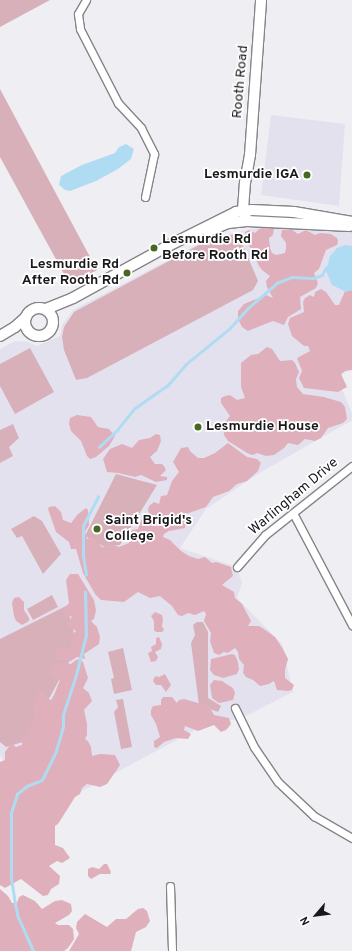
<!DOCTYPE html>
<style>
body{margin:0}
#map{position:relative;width:352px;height:951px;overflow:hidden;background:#efeef3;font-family:Overpass,sans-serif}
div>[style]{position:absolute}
.built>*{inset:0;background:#e4e1ee}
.green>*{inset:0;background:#d8b0b9}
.forest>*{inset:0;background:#dfb0bb}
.water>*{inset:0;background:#b0dcf3}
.stream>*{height:2.5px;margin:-1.25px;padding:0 1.25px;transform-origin:1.25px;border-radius:1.25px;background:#b0dcf3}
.roads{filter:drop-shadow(1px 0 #858489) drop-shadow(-1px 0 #858489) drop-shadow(0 1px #858489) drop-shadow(0 -1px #858489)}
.street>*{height:7px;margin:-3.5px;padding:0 3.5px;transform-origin:3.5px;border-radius:3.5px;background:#fff}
.secondary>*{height:10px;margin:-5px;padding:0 5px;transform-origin:5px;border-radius:5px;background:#fff}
.secondary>.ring{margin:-5px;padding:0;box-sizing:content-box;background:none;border:10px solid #fff;border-radius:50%}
.dots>*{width:11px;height:11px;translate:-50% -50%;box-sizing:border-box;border:2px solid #fff;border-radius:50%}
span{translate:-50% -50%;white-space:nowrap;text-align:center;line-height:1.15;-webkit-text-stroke:3.5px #fff;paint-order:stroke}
.street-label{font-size:14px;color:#181719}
.poi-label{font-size:14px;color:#181719;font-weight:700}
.right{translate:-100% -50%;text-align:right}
.left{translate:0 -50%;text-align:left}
.north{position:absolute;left:296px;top:895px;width:40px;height:40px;-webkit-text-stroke:3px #fff;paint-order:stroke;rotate:242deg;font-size:11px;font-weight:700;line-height:16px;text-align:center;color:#181719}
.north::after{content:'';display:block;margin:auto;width:14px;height:18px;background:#181719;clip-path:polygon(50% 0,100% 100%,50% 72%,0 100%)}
</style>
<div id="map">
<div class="built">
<div style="clip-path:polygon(271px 115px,345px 124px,339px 206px,261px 195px)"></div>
<div style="clip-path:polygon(299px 224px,352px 229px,352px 368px,344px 373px,338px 380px,352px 413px,352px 422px,351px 421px,261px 472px,206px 509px,180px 548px,237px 567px,242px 583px,237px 598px,282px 644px,293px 692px,240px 719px,210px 722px,34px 817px,0 755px,0 349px,15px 341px,28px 342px,37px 346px,60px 336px,62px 325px,73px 310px,212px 237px,262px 227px,281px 229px)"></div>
</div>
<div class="green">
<div style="clip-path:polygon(0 0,50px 0,0 27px)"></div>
<div style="clip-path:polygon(0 89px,97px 270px,70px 285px,0 157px)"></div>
<div style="clip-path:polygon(238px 234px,258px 281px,253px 290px,87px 378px,76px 380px,64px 350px,62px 337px,64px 327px,74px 312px,212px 238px)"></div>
<div style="clip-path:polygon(30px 348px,54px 392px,15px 414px,0 386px,0 364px)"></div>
<div style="clip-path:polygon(13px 424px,19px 438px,9px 447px,13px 456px,0 463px,0 430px)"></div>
<div style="clip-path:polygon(116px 474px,157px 485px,120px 545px,103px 546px,85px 536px)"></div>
<div style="clip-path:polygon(34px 516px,42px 521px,61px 554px,43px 574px,22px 536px,17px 538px,11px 529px)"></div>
<div style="clip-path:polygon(52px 595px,58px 607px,33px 620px,27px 609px)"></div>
<div style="clip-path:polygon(66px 606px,73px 627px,76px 649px,26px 741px,6px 747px,0 742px,0 639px)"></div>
<div style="clip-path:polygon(197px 622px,203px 622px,208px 632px,208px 698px,221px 706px,218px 712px,199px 705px,191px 643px,195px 635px,193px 625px)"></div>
<div style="clip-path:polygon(123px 648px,132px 690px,114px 694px,111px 679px,114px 678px,108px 652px)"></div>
<div style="clip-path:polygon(123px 699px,132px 747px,121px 749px,114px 712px,118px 707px,116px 700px)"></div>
</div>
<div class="forest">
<div style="clip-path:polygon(270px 226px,274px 228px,273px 235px,269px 238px,270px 248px,272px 253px,276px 255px,285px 253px,286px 248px,286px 243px,281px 236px,282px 230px,291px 229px,298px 234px,306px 230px,315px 235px,320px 233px,331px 234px,337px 238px,338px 241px,337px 245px,326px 250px,319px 269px,314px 273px,318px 283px,316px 288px,300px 297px,301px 309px,288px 317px,284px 325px,273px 321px,248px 331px,242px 327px,238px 319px,238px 311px,244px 304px,266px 295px,273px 298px,267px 287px,266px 281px,270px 276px,262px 270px,259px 266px,247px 241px,245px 232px,249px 230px,255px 233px,259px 229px)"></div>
<div style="clip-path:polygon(321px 289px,326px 292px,335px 305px,339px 305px,345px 291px,352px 290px,352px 370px,345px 371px,341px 374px,347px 387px,338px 392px,304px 388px,299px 378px,302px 371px,297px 358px,310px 351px,308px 346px,304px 346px,292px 336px,288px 324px,290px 318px,304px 312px,303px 302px,305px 298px,310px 295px,314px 297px,315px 292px)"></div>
<div style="clip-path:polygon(267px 347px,272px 349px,280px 361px,292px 360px,295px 363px,299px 372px,296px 379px,297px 387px,303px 394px,324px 397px,341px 402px,345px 407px,347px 419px,343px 423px,328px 428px,321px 438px,315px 441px,305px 439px,298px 445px,288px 443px,284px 448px,274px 455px,266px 456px,257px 453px,253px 455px,249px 454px,228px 441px,224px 435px,223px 425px,230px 416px,221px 403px,221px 398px,225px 396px,230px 395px,237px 400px,245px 398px,241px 387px,241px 363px,251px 355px,258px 354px)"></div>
<div style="clip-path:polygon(77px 415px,91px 417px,98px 427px,109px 429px,115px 436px,109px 446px,96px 457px,90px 459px,87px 456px,81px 441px,71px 431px,69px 424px,70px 418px)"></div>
<div style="clip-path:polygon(156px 434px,160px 435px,161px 441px,157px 451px,150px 457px,155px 464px,162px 464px,164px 466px,166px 470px,160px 476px,167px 477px,167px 480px,156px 482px,141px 475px,135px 477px,118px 473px,107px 472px,103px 459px,110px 449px,122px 444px,132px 448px,139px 440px,150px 438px)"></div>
<div style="clip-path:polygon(228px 443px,247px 457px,257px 459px,261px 463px,258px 471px,247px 481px,237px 484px,229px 491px,213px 497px,206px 507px,186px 514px,185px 528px,169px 531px,164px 534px,163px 537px,170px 540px,181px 551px,189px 556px,198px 559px,205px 557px,212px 563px,216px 562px,231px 567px,233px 576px,222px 585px,234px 592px,235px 598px,242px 604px,251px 621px,248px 626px,259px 626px,264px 629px,275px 637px,283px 649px,288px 659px,285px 670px,285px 678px,294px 685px,292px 690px,288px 691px,277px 690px,274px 681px,269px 684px,260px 686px,253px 680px,246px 677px,243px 673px,244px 665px,239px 659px,238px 652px,235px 648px,228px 653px,224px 652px,219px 655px,214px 653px,210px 641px,211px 633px,204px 621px,206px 614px,204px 611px,195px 615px,188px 613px,182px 616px,178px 615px,172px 606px,160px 596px,150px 598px,138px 592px,124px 602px,101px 600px,95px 594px,83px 573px,76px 549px,71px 549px,69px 542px,56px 532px,48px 509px,49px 507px,55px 506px,61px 512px,63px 520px,71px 523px,78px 514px,86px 508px,88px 510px,89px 525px,85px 532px,87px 539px,92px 537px,96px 540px,102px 547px,112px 544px,119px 547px,129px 543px,130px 532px,132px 530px,138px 529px,141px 520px,151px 520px,148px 510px,149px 506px,154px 502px,159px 504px,161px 496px,167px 495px,172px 481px,179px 472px,173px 462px,181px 448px,188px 447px,190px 451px,198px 458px,204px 458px,215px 453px)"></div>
<div style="clip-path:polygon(70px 574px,78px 574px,94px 600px,96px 610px,94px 619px,91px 621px,97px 627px,100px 637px,99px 644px,84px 654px,85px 659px,77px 657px,71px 661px,66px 660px,56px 661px,56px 651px,64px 646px,69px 648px,71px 645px,73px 634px,76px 631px,67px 625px,67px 622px,72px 617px,64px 614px,64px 608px,69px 603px,66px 580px)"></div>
<div style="clip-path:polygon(19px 597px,24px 602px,24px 610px,29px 618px,29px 621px,22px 625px,16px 621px,14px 616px,12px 603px,14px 598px)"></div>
<div style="clip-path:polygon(155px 612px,162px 615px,163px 619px,162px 626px,164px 630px,162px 632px,156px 632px,154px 630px,154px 621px,151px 616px)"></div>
<div style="clip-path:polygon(159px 637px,162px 644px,161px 649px,155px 652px,158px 657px,156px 661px,151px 662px,148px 653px,152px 651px,151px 647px,156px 644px,156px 638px)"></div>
<div style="clip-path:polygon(232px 654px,235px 655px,238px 662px,239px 669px,237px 674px,223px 678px,214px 675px,210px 670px,211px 659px)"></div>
<div style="clip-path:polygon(80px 659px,83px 662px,88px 678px,83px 688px,89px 693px,92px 701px,84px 710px,87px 724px,87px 735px,85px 739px,88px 741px,91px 747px,92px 756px,100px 754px,115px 755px,120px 765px,107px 784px,100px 787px,87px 784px,82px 788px,80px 794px,75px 797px,58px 824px,55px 826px,55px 845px,63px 848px,70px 858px,62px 863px,57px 861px,49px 866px,60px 876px,59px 884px,51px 889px,48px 895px,43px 896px,21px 879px,5px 888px,0 885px,0 762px,5px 760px,5px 752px,10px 745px,12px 744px,16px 747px,22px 745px,22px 739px,25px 737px,35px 718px,33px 709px,38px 693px,42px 691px,46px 698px,51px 700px,54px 695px,60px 680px,50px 676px,49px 673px,53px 665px,61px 662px,71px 664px,76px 660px)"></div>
<div style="clip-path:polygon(165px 674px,171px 685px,166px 692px,161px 685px,156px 685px,153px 681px,155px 676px,159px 677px)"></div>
<div style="clip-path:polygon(214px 680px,222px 681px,233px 688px,235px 693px,233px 700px,219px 703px,212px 698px,210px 685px)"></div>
<div style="clip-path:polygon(163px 697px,172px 697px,177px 703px,179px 700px,184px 699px,209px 706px,214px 715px,229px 718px,231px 724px,226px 730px,221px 732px,214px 725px,198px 731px,185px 726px,184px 730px,191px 734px,188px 739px,176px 738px,164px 742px,157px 748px,154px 747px,154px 741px,160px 737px,156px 724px,151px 715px,151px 710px,153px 706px,161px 705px,161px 700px)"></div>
<div style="clip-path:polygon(104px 864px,107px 864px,111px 872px,110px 874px,100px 874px,91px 879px,88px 876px,88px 869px,92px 867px,99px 869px)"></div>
<div style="clip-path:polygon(0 889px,8px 896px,12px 903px,17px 903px,19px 897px,23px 895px,35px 901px,42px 909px,55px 901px,62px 900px,71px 904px,72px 911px,69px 915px,55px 923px,58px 925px,69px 925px,73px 929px,74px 939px,68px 948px,64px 951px,0 951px)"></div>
<div style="clip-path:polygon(143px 908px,147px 911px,150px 921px,146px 927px,136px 932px,131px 951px,69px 951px,79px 934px,76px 928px,77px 922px,85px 914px,107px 927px,116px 919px,126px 919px,138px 909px)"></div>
</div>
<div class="water">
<div style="clip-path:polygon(126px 144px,134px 149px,131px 159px,118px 169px,96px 181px,70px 191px,65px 190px,59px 185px,61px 176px,82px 165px,115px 153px,119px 147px)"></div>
<div style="clip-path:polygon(345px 245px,352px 246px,352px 290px,346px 292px,332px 285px,326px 271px,330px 256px,337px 248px)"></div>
</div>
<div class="stream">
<div style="left:99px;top:447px;width:25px;rotate:-43deg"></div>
<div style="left:117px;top:430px;width:28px;rotate:-51deg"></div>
<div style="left:135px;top:408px;width:39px;rotate:-35deg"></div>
<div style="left:167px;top:386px;width:28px;rotate:-49deg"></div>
<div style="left:185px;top:365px;width:58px;rotate:-39.4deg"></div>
<div style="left:230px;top:328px;width:25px;rotate:-48deg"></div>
<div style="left:247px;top:309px;width:40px;rotate:-41deg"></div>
<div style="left:277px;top:283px;width:16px;rotate:-22deg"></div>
<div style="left:292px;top:277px;width:21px;rotate:3deg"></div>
<div style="left:313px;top:278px;width:9px;rotate:-18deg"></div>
<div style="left:322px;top:275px;width:8px;rotate:-60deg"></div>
<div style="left:86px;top:575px;width:20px;rotate:-99deg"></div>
<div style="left:83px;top:555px;width:29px;rotate:-90deg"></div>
<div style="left:83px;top:526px;width:33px;rotate:-63deg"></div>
<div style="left:33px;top:951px;width:36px;rotate:-114deg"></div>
<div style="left:18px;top:918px;width:14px;rotate:-102deg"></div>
<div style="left:15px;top:904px;width:26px;rotate:-99deg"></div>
<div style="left:11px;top:878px;width:65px;rotate:-90deg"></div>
<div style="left:11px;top:813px;width:20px;rotate:-72deg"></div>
<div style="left:17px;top:794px;width:13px;rotate:-39deg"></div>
<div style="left:27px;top:786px;width:16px;rotate:-22deg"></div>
<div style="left:42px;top:780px;width:32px;rotate:-64deg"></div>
<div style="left:56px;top:751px;width:25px;rotate:-74deg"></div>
<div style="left:63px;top:727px;width:12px;rotate:-90deg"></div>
<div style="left:63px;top:715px;width:42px;rotate:-72deg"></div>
<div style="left:76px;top:675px;width:41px;rotate:-76deg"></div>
<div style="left:86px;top:635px;width:43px;rotate:-91.3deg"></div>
</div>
<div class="roads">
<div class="street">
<div style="left:86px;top:0;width:16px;rotate:120deg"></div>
<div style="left:78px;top:14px;width:15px;rotate:82deg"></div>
<div style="left:80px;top:29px;width:83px;rotate:62.8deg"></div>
<div style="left:118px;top:103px;width:34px;rotate:47deg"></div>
<div style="left:141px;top:128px;width:29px;rotate:63deg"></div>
<div style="left:154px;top:154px;width:44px;rotate:101.8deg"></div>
<div style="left:293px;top:513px;width:127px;rotate:62.2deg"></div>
<div style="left:237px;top:567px;width:43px;rotate:-48.8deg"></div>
<div style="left:265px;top:535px;width:111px;rotate:-38.4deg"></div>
<div style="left:235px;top:708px;width:43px;rotate:64deg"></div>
<div style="left:254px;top:747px;width:42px;rotate:55.6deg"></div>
<div style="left:278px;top:782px;width:50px;rotate:43.4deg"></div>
<div style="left:314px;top:816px;width:44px;rotate:30.1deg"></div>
<div style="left:170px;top:886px;width:65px;rotate:88.2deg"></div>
</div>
<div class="secondary">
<div style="left:247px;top:221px;width:12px;rotate:-110deg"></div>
<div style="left:243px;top:210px;width:27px;rotate:-86deg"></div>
<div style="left:245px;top:183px;width:28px;rotate:-80deg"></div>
<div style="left:250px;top:155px;width:155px;rotate:-85.9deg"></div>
<div style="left:208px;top:231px;width:22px;rotate:-22deg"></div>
<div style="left:228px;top:223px;width:19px;rotate:-6deg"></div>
<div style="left:247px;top:221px;width:103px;rotate:2.8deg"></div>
<div class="ring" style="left:25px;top:308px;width:18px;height:18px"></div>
<div style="left:46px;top:309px;width:29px;rotate:-22deg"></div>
<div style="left:73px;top:298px;width:111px;rotate:-28.7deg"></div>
<div style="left:170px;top:245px;width:74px;rotate:-26.6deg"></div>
<div style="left:236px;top:212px;width:16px;rotate:-7deg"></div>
<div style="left:252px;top:210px;width:42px;rotate:2.7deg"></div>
<div style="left:294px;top:212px;width:59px;rotate:9.8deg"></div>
<div style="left:0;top:336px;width:17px;rotate:-31deg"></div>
<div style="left:15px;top:327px;width:15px;rotate:-42deg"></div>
</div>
</div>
<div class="dots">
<div style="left:307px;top:175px;background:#466921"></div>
<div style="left:154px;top:248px;background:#466921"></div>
<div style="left:127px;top:273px;background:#466921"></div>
<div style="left:198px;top:427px;background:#466921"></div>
<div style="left:97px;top:529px;background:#466921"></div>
</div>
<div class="street-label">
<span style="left:241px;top:82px;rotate:-85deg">Rooth Road</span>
<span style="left:294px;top:497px;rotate:-40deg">Warlingham Drive</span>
</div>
<div class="poi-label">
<span class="right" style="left:299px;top:175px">Lesmurdie IGA</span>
<span class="left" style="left:162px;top:248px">Lesmurdie Rd<br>Before Rooth Rd</span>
<span class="right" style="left:119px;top:273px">Lesmurdie Rd<br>After Rooth Rd</span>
<span class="left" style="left:206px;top:427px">Lesmurdie House</span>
<span class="left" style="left:105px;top:529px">Saint Brigid's<br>College</span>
</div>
<div class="north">N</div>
</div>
